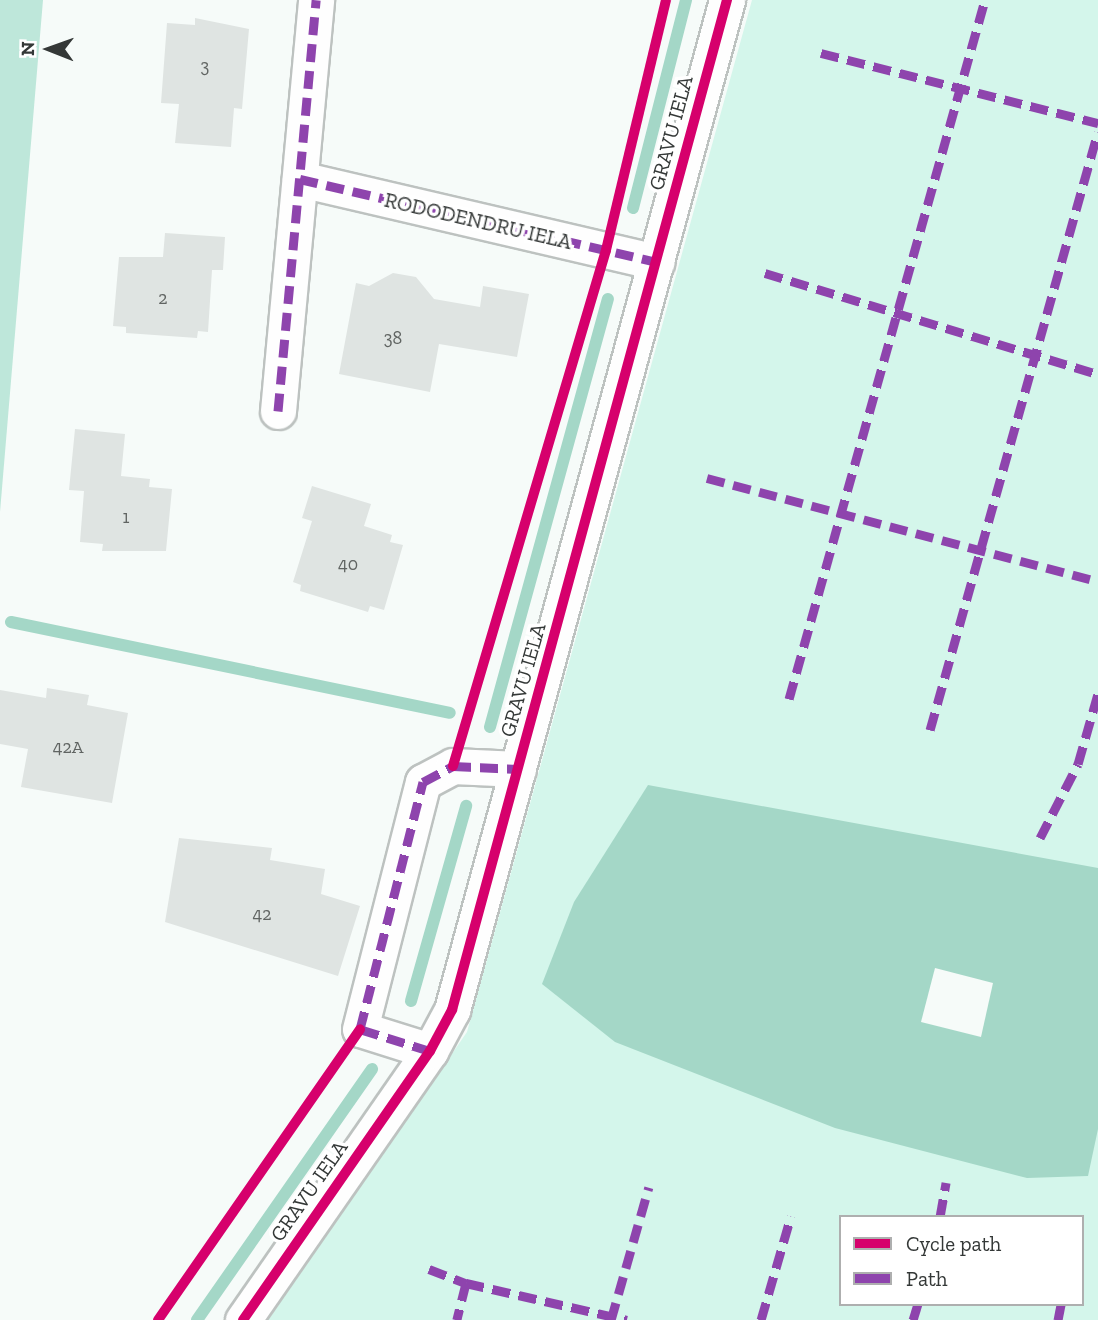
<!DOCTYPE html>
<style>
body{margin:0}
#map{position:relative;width:1098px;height:1320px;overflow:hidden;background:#f6fbf9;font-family:"Zilla Slab",serif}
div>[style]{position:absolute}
.green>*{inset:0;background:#d4f6eb}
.forest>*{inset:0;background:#bee7da}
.water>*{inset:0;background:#a4d7c7}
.pier>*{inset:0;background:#f6fbf9}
.stream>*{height:12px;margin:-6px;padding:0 6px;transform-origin:6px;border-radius:6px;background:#a4d7c7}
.building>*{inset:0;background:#dfe4e2}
.roads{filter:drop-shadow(2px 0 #bdc2c0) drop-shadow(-2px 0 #bdc2c0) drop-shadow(0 2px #bdc2c0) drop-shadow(0 -2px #bdc2c0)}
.street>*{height:35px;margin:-17.5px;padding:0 17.5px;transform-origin:17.5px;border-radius:17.5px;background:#fefefe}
.quiet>*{height:9px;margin-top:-4.5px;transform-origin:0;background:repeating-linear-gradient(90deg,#8e44ad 0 18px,transparent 0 27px)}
.cycleway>*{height:10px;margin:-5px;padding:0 5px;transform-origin:5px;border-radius:5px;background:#d6006c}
span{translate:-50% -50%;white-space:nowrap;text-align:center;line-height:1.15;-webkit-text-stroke:7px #fff;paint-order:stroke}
.number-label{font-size:18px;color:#606462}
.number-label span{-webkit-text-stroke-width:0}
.street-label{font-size:21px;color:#343837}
.legend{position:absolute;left:839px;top:1215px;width:245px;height:91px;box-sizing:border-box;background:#fff;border:2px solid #aeafaf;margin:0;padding:9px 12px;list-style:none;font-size:21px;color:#343837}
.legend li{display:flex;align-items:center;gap:14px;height:35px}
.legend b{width:35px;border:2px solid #aeafaf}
.north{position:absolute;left:14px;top:14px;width:70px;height:70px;-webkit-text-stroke:5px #fff;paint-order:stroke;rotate:271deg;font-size:19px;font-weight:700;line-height:28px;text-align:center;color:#343837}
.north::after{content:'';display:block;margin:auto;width:24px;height:32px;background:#343837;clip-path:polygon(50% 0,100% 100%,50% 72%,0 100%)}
</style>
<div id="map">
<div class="green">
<div style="clip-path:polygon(evenodd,752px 0,1098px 0,1098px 1320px,268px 1320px,467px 1032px,752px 0,841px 1217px,1082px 1217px,1082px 1304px,841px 1304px,841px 1217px)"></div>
</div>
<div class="forest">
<div style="clip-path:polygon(0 0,43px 0,0 512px)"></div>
</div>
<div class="water">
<div style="clip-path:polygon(648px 785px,1098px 868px,1098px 1129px,1088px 1176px,1027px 1178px,835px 1128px,615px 1042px,542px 984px,574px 902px)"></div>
</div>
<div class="pier">
<div style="clip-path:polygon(935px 968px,993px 983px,981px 1037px,921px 1022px)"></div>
</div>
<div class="stream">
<div style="left:633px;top:208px;width:215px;rotate:-75.7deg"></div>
<div style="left:11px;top:622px;width:448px;rotate:11.7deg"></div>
<div style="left:490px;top:727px;width:444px;rotate:-74.6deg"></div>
<div style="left:411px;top:1001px;width:203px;rotate:-74.2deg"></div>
<div style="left:197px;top:1320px;width:306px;rotate:-55.1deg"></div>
</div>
<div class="building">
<div style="clip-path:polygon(195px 18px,249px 29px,242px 109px,234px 108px,231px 147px,175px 143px,179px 104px,161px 103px,167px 23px,195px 25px)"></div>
<div style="clip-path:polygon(165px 233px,225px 237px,223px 270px,212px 270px,208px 332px,198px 331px,197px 338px,126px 333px,126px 327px,113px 326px,119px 257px,163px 257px)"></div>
<div style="clip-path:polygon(393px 273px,416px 277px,434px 299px,480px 307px,483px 286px,529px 294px,517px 357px,439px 344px,430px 392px,339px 374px,356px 283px,369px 286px)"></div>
<div style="clip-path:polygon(75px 429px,125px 434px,121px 476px,150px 479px,149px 487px,172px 489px,166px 551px,102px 551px,103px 544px,80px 542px,84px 491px,69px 490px)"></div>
<div style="clip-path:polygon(312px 486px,371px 504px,364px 526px,392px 535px,390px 542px,403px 545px,384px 610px,370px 606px,368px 612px,300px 591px,301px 585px,293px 582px,312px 521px,302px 518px)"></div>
<div style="clip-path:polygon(47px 688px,89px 695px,87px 705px,128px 713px,112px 803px,21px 787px,28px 749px,0 744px,0 690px,46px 698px)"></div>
<div style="clip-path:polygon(179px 838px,272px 848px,270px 860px,325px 869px,321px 894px,360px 906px,338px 976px,165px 922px)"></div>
</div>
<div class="roads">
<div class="street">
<div style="left:300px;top:179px;width:366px;rotate:13.1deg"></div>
<div style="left:278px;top:411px;width:413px;rotate:-84.7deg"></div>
<div style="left:430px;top:1051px;width:73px;rotate:-162.6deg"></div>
<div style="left:360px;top:1029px;width:255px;rotate:-75.7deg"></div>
<div style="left:423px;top:782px;width:34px;rotate:-28deg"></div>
<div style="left:453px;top:766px;width:65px;rotate:2.6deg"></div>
<div style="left:243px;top:1320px;width:328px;rotate:-55.2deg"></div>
<div style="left:430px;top:1051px;width:47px;rotate:-61.8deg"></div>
<div style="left:452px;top:1010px;width:1047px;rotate:-74.77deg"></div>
</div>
</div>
<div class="quiet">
<div style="left:821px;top:53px;width:286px;rotate:14.2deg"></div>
<div style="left:300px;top:179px;width:366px;rotate:13.1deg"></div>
<div style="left:765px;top:273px;width:348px;rotate:16.9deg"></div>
<div style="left:278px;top:411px;width:413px;rotate:-84.7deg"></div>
<div style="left:707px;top:478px;width:404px;rotate:14.8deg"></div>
<div style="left:789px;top:699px;width:726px;rotate:-74.34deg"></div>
<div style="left:930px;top:730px;width:621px;rotate:-74.31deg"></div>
<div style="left:1040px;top:838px;width:83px;rotate:-62.8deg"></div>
<div style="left:1078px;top:764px;width:73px;rotate:-74.1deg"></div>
<div style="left:430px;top:1051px;width:73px;rotate:-162.6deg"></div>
<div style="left:360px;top:1029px;width:255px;rotate:-75.7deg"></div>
<div style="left:423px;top:782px;width:34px;rotate:-28deg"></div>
<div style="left:453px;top:766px;width:65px;rotate:2.6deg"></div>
<div style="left:940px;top:1217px;width:35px;rotate:-80deg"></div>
<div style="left:429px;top:1269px;width:40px;rotate:21deg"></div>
<div style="left:466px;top:1283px;width:38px;rotate:104deg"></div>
<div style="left:466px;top:1283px;width:165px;rotate:12.9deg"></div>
<div style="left:611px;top:1320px;width:138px;rotate:-74.1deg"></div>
<div style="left:761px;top:1320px;width:108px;rotate:-73.9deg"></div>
<div style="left:913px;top:1320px;width:17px;rotate:-73deg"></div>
<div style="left:1058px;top:1320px;width:16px;rotate:-79deg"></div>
</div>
<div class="cycleway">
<div style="left:453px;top:766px;width:538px;rotate:-73.48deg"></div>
<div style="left:606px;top:250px;width:257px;rotate:-76.5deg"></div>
<div style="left:158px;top:1320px;width:354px;rotate:-55.2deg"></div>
<div style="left:243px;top:1320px;width:328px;rotate:-55.2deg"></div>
<div style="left:430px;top:1051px;width:47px;rotate:-61.8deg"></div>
<div style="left:452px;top:1010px;width:1047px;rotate:-74.77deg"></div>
</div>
<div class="number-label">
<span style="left:205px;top:66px">3</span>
<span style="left:163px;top:298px">2</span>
<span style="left:393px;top:338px">38</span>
<span style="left:126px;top:517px">1</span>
<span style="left:348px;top:564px">40</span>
<span style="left:68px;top:747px">42A</span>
<span style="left:262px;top:914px">42</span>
</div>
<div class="street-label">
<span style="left:671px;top:133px;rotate:-75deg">GRAVU IELA</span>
<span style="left:478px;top:221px;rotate:13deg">RODODENDRU IELA</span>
<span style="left:523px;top:680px;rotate:-74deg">GRAVU IELA</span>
<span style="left:309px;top:1191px;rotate:-55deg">GRAVU IELA</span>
</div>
<ul class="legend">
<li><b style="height:9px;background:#d6006c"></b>Cycle path</li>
<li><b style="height:9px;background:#8e44ad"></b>Path</li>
</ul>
<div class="north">N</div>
</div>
